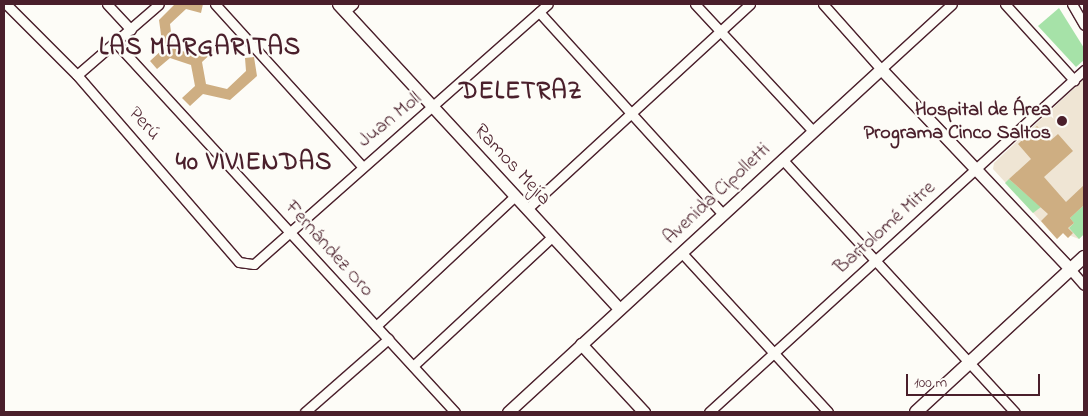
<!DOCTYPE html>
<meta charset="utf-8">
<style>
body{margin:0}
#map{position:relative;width:1088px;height:416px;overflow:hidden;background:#fdfcf7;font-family:"Indie Flower",sans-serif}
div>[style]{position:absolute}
.built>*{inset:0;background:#efe5d4}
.green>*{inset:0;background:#a6e2a8}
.building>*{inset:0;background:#ceae82}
.roads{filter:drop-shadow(1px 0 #4a1f2b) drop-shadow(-1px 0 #4a1f2b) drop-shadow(0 1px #4a1f2b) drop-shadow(0 -1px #4a1f2b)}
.minor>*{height:9px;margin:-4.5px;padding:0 4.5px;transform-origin:4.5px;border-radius:4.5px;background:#fdfcf7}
.tertiary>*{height:11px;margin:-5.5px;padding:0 5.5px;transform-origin:5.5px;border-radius:5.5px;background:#fdfcf7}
.secondary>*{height:12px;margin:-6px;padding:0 6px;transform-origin:6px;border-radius:6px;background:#fdfcf7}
.dots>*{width:14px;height:14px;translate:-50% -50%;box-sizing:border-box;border:2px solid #fdfcf7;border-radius:50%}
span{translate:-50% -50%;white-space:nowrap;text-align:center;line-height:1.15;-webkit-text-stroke:4.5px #fdfcf7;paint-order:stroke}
.poi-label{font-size:20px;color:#4a1f2b;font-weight:700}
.right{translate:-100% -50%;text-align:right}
.street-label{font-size:20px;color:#4a1f2b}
.district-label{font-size:25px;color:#4a1f2b;font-weight:700;letter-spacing:1px}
.frame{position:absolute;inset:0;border:5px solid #4a1f2b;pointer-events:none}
.scale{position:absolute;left:906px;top:374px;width:134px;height:22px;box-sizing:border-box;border:2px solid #4a1f2b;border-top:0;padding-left:6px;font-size:15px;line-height:18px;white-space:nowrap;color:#4a1f2b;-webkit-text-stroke:4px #fdfcf7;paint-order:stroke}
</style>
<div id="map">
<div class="built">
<div style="clip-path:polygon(1084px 79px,1084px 234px,1079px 239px,1063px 233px,1057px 239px,993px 169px,994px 163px)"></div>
</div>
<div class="green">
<div style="clip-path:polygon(1059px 8px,1084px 48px,1084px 60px,1076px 67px,1038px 26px)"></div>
<div style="clip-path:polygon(1009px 179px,1041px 207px,1033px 213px,1005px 183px)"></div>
<div style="clip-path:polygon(1084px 205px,1084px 234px,1079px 239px,1069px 228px,1074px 223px,1070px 218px)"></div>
</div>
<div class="building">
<div style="clip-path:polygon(175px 4px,203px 4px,201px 13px,186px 9px,170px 24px,173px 48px,195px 55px,209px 42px,216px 49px,202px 62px,206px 84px,227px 89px,246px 71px,245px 58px,254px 57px,257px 76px,230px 100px,203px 94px,190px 106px,182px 98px,195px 86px,191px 65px,170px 58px,157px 69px,150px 61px,163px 49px,159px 20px)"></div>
<div style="clip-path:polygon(1037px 126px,1050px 141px,1058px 134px,1073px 151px,1044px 177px,1066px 202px,1084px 185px,1084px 205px,1070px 218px,1074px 223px,1068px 228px,1073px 233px,1068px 238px,1063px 233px,1057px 239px,1041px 221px,1048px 214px,1009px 179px,1031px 159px,1018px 144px)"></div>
</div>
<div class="roads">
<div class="minor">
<div style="left:6px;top:4px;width:100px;rotate:45deg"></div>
<div style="left:77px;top:75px;width:247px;rotate:49.1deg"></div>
<div style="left:239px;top:262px;width:15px;rotate:8deg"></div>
<div style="left:254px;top:264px;width:392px;rotate:-41.5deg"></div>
<div style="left:107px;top:4px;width:35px;rotate:47deg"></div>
<div style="left:215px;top:4px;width:219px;rotate:47.8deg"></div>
<div style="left:695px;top:4px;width:173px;rotate:47.1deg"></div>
<div style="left:823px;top:4px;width:87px;rotate:48.3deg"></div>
<div style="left:881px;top:69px;width:96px;rotate:-42.5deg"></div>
<div style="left:1005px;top:4px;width:103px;rotate:47.8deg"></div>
<div style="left:1072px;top:4px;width:24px;rotate:60deg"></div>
<div style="left:345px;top:11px;width:11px;rotate:-41deg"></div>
<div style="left:539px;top:12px;width:273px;rotate:47.7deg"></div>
<div style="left:116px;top:43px;width:501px;rotate:47.43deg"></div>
<div style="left:77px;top:75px;width:108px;rotate:-40.9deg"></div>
<div style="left:782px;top:159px;width:344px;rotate:47.4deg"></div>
<div style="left:527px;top:209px;width:303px;rotate:-42.6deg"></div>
<div style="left:681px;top:252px;width:217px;rotate:47.4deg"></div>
<div style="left:1070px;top:269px;width:21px;rotate:49deg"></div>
<div style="left:376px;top:326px;width:190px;rotate:-43.1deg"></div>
<div style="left:413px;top:366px;width:191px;rotate:-42.9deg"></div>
<div style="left:305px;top:412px;width:111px;rotate:-41.3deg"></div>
<div style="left:709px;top:412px;width:508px;rotate:-42.36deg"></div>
</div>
<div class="tertiary">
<div style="left:338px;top:4px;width:414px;rotate:47.3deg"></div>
<div style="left:581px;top:344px;width:93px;rotate:47.2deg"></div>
<div style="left:508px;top:412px;width:507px;rotate:-42.6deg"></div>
<div style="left:881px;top:69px;width:275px;rotate:46.6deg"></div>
</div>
<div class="secondary">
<div style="left:916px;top:412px;width:229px;rotate:-42.7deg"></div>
</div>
</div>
<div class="dots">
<div style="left:1062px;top:121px;background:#4a1f2b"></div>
</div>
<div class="poi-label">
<span class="right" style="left:1051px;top:122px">Hospital de Área<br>Programa Cinco Saltos</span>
</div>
<div class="street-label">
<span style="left:390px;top:120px;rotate:-39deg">Juan Moll</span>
<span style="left:144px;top:124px;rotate:48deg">Perú</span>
<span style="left:512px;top:165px;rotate:47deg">Ramos Mejía</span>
<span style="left:717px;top:194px;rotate:-43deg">Avenida Cipolletti</span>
<span style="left:885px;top:228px;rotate:-42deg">Bartolomé Mitre</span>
<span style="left:329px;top:249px;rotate:48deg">Fernández Oro</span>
</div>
<div class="district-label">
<span style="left:200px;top:48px">LAS MARGARITAS</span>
<span style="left:521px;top:92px">DELETRAZ</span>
<span style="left:254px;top:163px">40 VIVIENDAS</span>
</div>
<div class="frame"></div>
<div class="scale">100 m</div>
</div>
